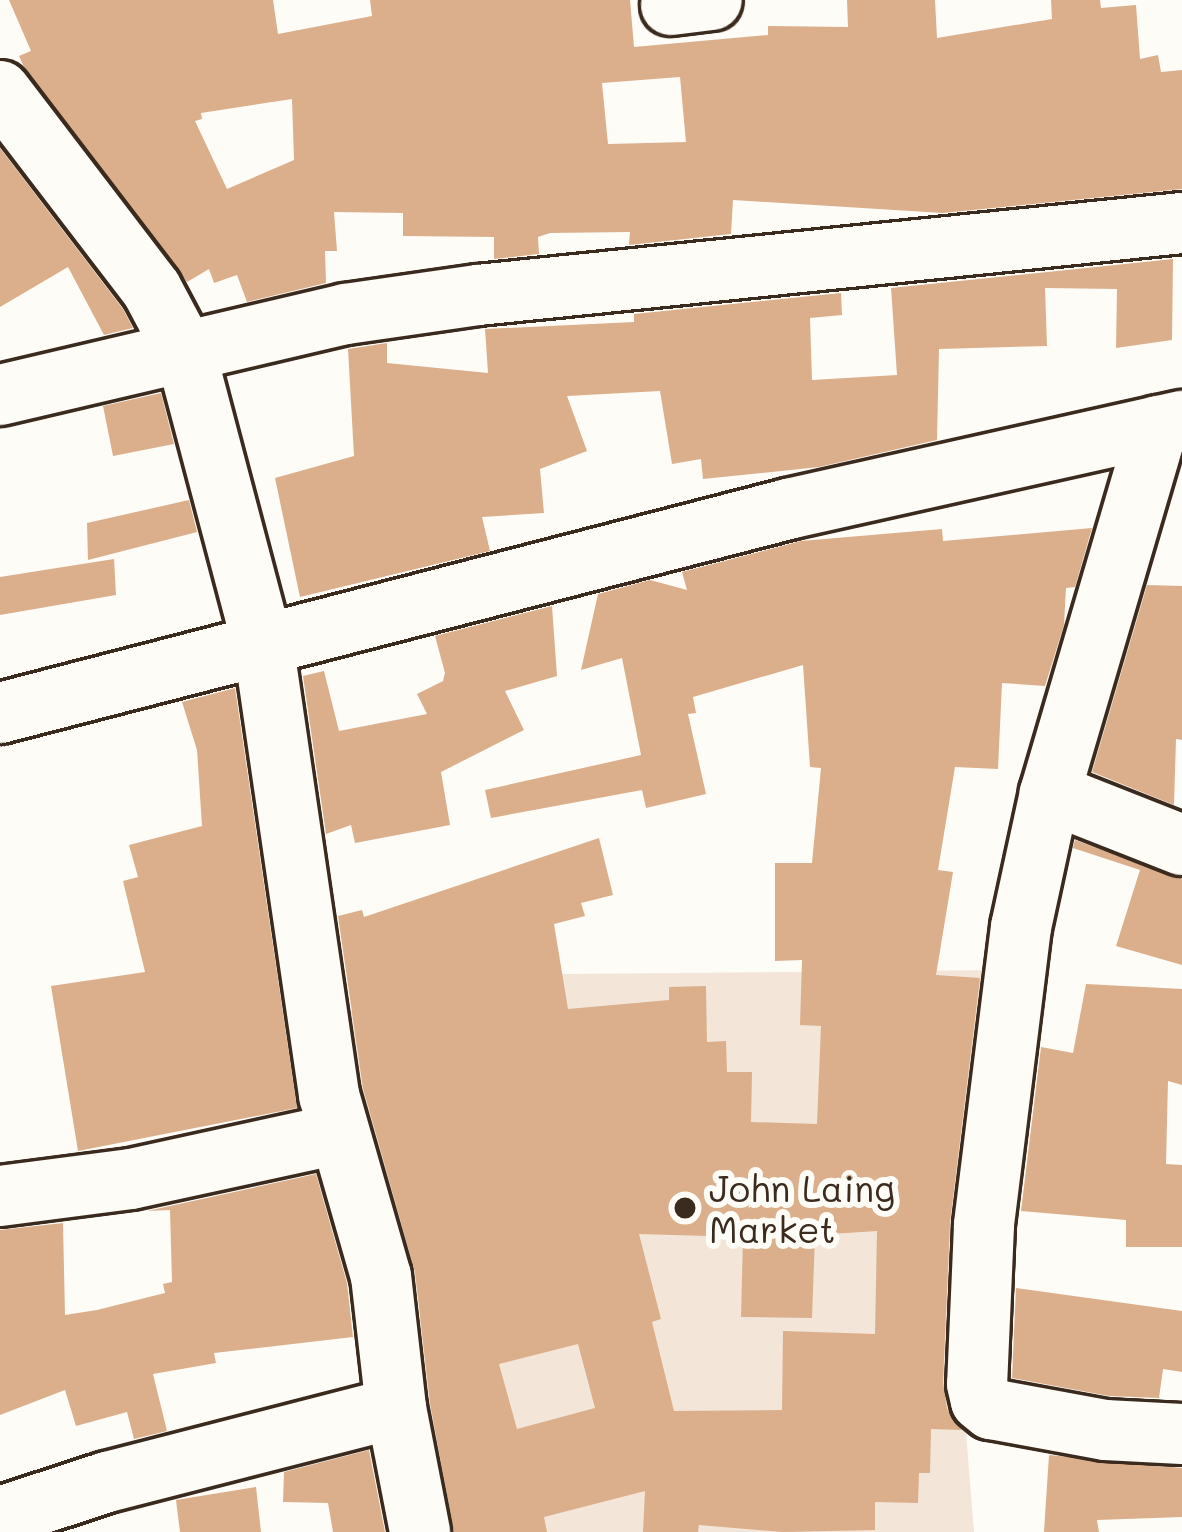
<!DOCTYPE html>
<style>
body{margin:0}
#map{position:relative;width:1182px;height:1532px;overflow:hidden;background:#fdfcf7;font-family:Mali,sans-serif}
div>[style]{position:absolute}
.built>*{inset:0;background:#f3e5d7}
.building>*{inset:0;background:#dbaf8b}
.roads{filter:drop-shadow(3px 0 #3b2a1e) drop-shadow(-3px 0 #3b2a1e) drop-shadow(0 3px #3b2a1e) drop-shadow(0 -3px #3b2a1e)}
.minor>*{height:60px;margin:-30px;padding:0 30px;transform-origin:30px;border-radius:30px;background:#fdfcf7}
.dots>*{width:33px;height:33px;translate:-50% -50%;box-sizing:border-box;border:6px solid #fdfcf7;border-radius:50%}
span{translate:-50% -50%;white-space:nowrap;text-align:center;line-height:1.15;-webkit-text-stroke:12px #fdfcf7;paint-order:stroke}
.poi-label{font-size:36px;color:#3b2a1e}
.left{translate:0 -50%;text-align:left}
</style>
<div id="map">
<div class="built">
<div style="clip-path:polygon(1001px 970px,966px 1433px,974px 1532px,445px 1532px,409px 1389px,422px 1307px,351px 1108px,338px 1014px,560px 974px)"></div>
</div>
<div class="building">
<div style="clip-path:polygon(evenodd,9px 0,273px 0,278px 34px,372px 16px,370px 0,630px 0,634px 47px,768px 35px,768px 26px,848px 27px,847px 0,935px 0,937px 38px,1052px 19px,1051px 0,1100px 0,1101px 8px,1136px 5px,1140px 59px,1158px 55px,1161px 72px,1182px 70px,1182px 189px,943px 213px,733px 200px,731px 234px,629px 245px,630px 232px,550px 233px,538px 237px,539px 254px,494px 259px,494px 237px,403px 236px,403px 213px,334px 212px,337px 251px,325px 251px,326px 283px,247px 302px,237px 275px,214px 283px,209px 269px,187px 282px,24px 67px,19px 56px,31px 51px,9px 0,680px 77px,686px 142px,608px 144px,602px 83px,680px 77px,9px 0,292px 99px,294px 160px,227px 189px,195px 121px,202px 119px,201px 113px,292px 99px)"></div>
<div style="clip-path:polygon(0 148px,123px 309px,133px 328px,104px 335px,68px 267px,0 307px)"></div>
<div style="clip-path:polygon(1173px 259px,1172px 340px,1116px 348px,1117px 289px,1045px 288px,1047px 346px,939px 349px,937px 440px,819px 467px,703px 479px,701px 459px,672px 464px,660px 391px,567px 396px,587px 451px,540px 469px,544px 513px,482px 517px,490px 551px,300px 597px,275px 478px,354px 456px,348px 349px,387px 343px,387px 363px,488px 373px,485px 329px,634px 322px,634px 314px,841px 293px,842px 315px,810px 318px,812px 380px,897px 375px,891px 288px)"></div>
<div style="clip-path:polygon(161px 393px,174px 444px,113px 456px,103px 406px)"></div>
<div style="clip-path:polygon(189px 500px,197px 532px,88px 560px,87px 523px)"></div>
<div style="clip-path:polygon(evenodd,1092px 528px,1075px 587px,1066px 588px,1064px 625px,1045px 686px,1002px 683px,998px 769px,955px 767px,938px 870px,953px 872px,936px 975px,980px 978px,950px 1222px,943px 1382px,947px 1409px,962px 1430px,931px 1429px,930px 1473px,919px 1473px,918px 1503px,875px 1502px,875px 1530px,783px 1532px,699px 1525px,698px 1532px,643px 1532px,645px 1491px,544px 1517px,547px 1532px,454px 1532px,430px 1403px,415px 1272px,363px 1088px,338px 916px,362px 910px,364px 917px,599px 838px,613px 895px,581px 903px,585px 916px,554px 924px,568px 1009px,669px 1000px,669px 987px,706px 986px,707px 1042px,726px 1041px,727px 1072px,752px 1072px,751px 1122px,817px 1124px,821px 1026px,800px 1025px,802px 960px,775px 961px,775px 863px,812px 863px,821px 768px,810px 767px,803px 665px,693px 697px,696px 713px,688px 714px,706px 794px,646px 808px,642px 790px,491px 818px,485px 790px,641px 755px,622px 658px,581px 670px,598px 594px,650px 580px,687px 590px,682px 572px,801px 541px,942px 529px,943px 541px,1092px 528px,877px 1231px,875px 1334px,783px 1331px,782px 1410px,674px 1411px,652px 1322px,661px 1319px,639px 1234px,743px 1237px,741px 1317px,812px 1318px,815px 1235px,877px 1231px,1092px 528px,578px 1344px,595px 1408px,517px 1429px,499px 1364px,578px 1344px)"></div>
<div style="clip-path:polygon(114px 559px,116px 595px,0 615px,0 577px)"></div>
<div style="clip-path:polygon(1147px 585px,1182px 586px,1182px 740px,1176px 739px,1174px 805px,1092px 772px)"></div>
<div style="clip-path:polygon(552px 606px,557px 676px,505px 691px,524px 730px,441px 772px,450px 825px,355px 843px,351px 825px,326px 834px,303px 676px,324px 671px,339px 731px,427px 714px,417px 694px,443px 681px,445px 673px,435px 636px)"></div>
<div style="clip-path:polygon(235px 688px,297px 1108px,78px 1151px,51px 986px,145px 972px,123px 881px,138px 877px,129px 845px,202px 826px,197px 750px,182px 702px)"></div>
<div style="clip-path:polygon(1075px 840px,1182px 879px,1182px 965px,1116px 946px,1140px 870px,1073px 848px)"></div>
<div style="clip-path:polygon(1086px 984px,1182px 989px,1182px 1085px,1168px 1081px,1166px 1164px,1182px 1165px,1182px 1247px,1126px 1247px,1126px 1220px,1021px 1211px,1041px 1047px,1073px 1053px)"></div>
<div style="clip-path:polygon(316px 1174px,347px 1283px,353px 1337px,214px 1353px,216px 1363px,153px 1374px,167px 1431px,134px 1439px,127px 1412px,76px 1426px,65px 1390px,0 1415px,0 1230px,63px 1223px,65px 1315px,97px 1310px,165px 1293px,163px 1284px,172px 1282px,170px 1210px,147px 1211px)"></div>
<div style="clip-path:polygon(1016px 1288px,1182px 1311px,1182px 1372px,1163px 1369px,1159px 1398px,1109px 1396px,1012px 1378px)"></div>
<div style="clip-path:polygon(369px 1450px,385px 1532px,333px 1532px,328px 1503px,283px 1502px,284px 1472px)"></div>
<div style="clip-path:polygon(1049px 1455px,1182px 1468px,1182px 1517px,1097px 1520px,1099px 1532px,1044px 1532px)"></div>
<div style="clip-path:polygon(256px 1487px,261px 1532px,180px 1532px,176px 1500px)"></div>
</div>
<div class="roads">
<div class="minor">
<div style="left:671px;top:5px;width:41px;rotate:-7deg"></div>
<div style="left:0;top:91px;width:250px;rotate:52.6deg"></div>
<div style="left:152px;top:290px;width:72px;rotate:62deg"></div>
<div style="left:186px;top:354px;width:305px;rotate:75.2deg"></div>
<div style="left:264px;top:649px;width:451px;rotate:81.7deg"></div>
<div style="left:329px;top:1095px;width:188px;rotate:74deg"></div>
<div style="left:381px;top:1276px;width:133px;rotate:83.5deg"></div>
<div style="left:396px;top:1408px;width:126px;rotate:79deg"></div>
<div style="left:0;top:395px;width:355px;rotate:-13.2deg"></div>
<div style="left:346px;top:314px;width:133px;rotate:-8.2deg"></div>
<div style="left:478px;top:295px;width:708px;rotate:-5.84deg"></div>
<div style="left:1158px;top:426px;width:383px;rotate:106.4deg"></div>
<div style="left:1050px;top:793px;width:137px;rotate:102.2deg"></div>
<div style="left:1021px;top:927px;width:301px;rotate:97.1deg"></div>
<div style="left:984px;top:1226px;width:158px;rotate:92.5deg"></div>
<div style="left:977px;top:1384px;width:17px;rotate:77deg"></div>
<div style="left:981px;top:1401px;width:13px;rotate:39deg"></div>
<div style="left:991px;top:1409px;width:116px;rotate:10.4deg"></div>
<div style="left:1105px;top:1430px;width:77px;rotate:3deg"></div>
<div style="left:0;top:713px;width:814px;rotate:-14.51deg"></div>
<div style="left:788px;top:509px;width:404px;rotate:-12.6deg"></div>
<div style="left:1050px;top:793px;width:142px;rotate:21.5deg"></div>
<div style="left:0;top:1196px;width:132px;rotate:-7.4deg"></div>
<div style="left:131px;top:1179px;width:212px;rotate:-12.3deg"></div>
<div style="left:0;top:1517px;width:113px;rotate:-18.1deg"></div>
<div style="left:107px;top:1482px;width:298px;rotate:-14.4deg"></div>
</div>
</div>
<div class="dots">
<div style="left:685px;top:1208px;background:#3b2a1e"></div>
</div>
<div class="poi-label">
<span class="left" style="left:709px;top:1208px">John Laing<br>Market</span>
</div>
</div>
